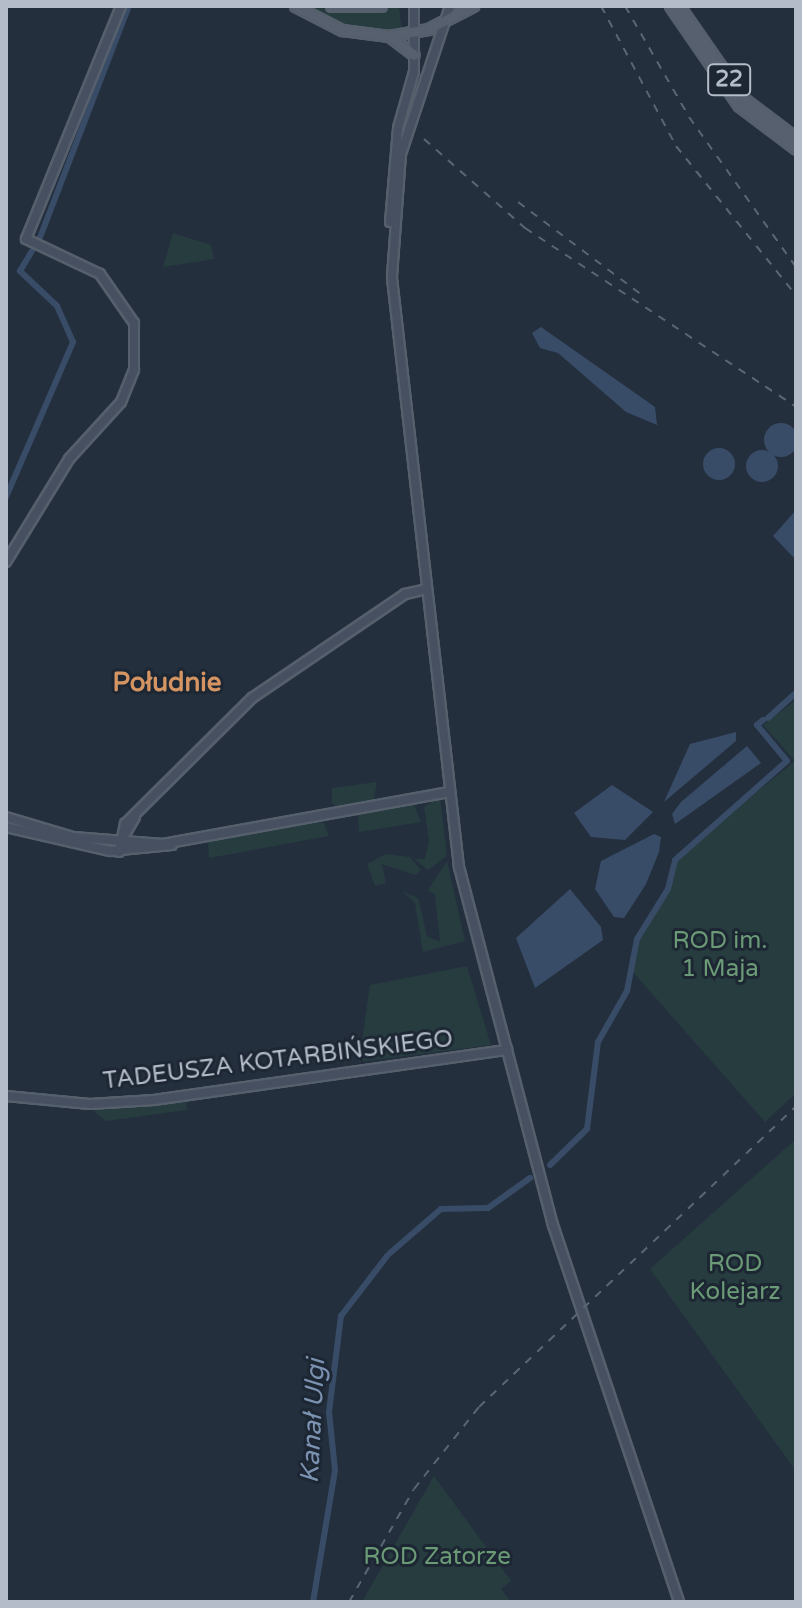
<!DOCTYPE html>
<meta charset="utf-8">
<style>
body{margin:0}
#map{position:relative;width:802px;height:1608px;overflow:hidden;background:#242f3e;font-family:"Varela Round",sans-serif}
div>[style]{position:absolute}
.green>*{inset:0;background:#263c3f}
.water>*{inset:0;background:#394c67}
.round{border-radius:50%}
.canal>*{height:6px;margin:-3px;padding:0 3px;transform-origin:3px;border-radius:3px;background:#394c67}
.roads{filter:drop-shadow(2px 0 #565f6c) drop-shadow(-2px 0 #565f6c) drop-shadow(0 2px #565f6c) drop-shadow(0 -2px #565f6c)}
.secondary>*{height:8px;margin:-4px;padding:0 4px;transform-origin:4px;border-radius:4px;background:#465061}
.primary>*{height:9px;margin:-4.5px;padding:0 4.5px;transform-origin:4.5px;border-radius:4.5px;background:#56606e}
.rail>*{height:2px;margin-top:-1px;transform-origin:0;background:repeating-linear-gradient(90deg,#5a6575 0 8px,transparent 0 16px)}
span{translate:-50% -50%;white-space:nowrap;text-align:center;line-height:1.15;-webkit-text-stroke:6px #1d2633;paint-order:stroke}
.shield-label span{padding:2px 6px;background:#1d2633;border:2px solid;border-radius:6px;-webkit-text-stroke-width:0}
.shield-label{font-size:22px;color:#b4bcc9;font-weight:700}
.park-label{font-size:24px;color:#6b9a76}
.street-label{font-size:24px;color:#b4bcc9}
.neighbourhood-label{font-size:26px;color:#d59563;font-weight:700}
.water-label{font-size:26px;color:#7c92b1;font-style:italic}
.frame{position:absolute;inset:0;border:8px solid #b4bcc9;pointer-events:none}
</style>
<div id="map">
<div class="green">
<div style="clip-path:polygon(303px 6px,355px 12px,399px 6px,402px 32px,347px 26px)"></div>
<div style="clip-path:polygon(173px 233px,211px 245px,214px 259px,163px 267px)"></div>
<div style="clip-path:polygon(796px 700px,796px 1093px,765px 1122px,632px 971px,638px 938px,670px 889px,679px 855px,795px 761px,763px 725px)"></div>
<div style="clip-path:polygon(377px 782px,373px 804px,341px 809px,332px 803px,332px 788px)"></div>
<div style="clip-path:polygon(440px 797px,447px 856px,428px 870px,415px 859px,425px 859px,429px 841px,424px 807px)"></div>
<div style="clip-path:polygon(413px 802px,421px 822px,359px 832px,358px 813px)"></div>
<div style="clip-path:polygon(311px 821px,324px 823px,329px 836px,209px 858px,208px 840px)"></div>
<div style="clip-path:polygon(386px 854px,410px 857px,421px 870px,415px 875px,382px 864px,386px 883px,375px 886px,367px 864px)"></div>
<div style="clip-path:polygon(447px 861px,465px 941px,423px 952px,415px 903px,402px 891px,418px 898px,427px 936px,440px 942px,435px 895px,428px 890px)"></div>
<div style="clip-path:polygon(467px 966px,491px 1045px,359px 1062px,370px 985px)"></div>
<div style="clip-path:polygon(186px 1099px,187px 1110px,106px 1121px,93px 1111px)"></div>
<div style="clip-path:polygon(796px 1139px,796px 1471px,650px 1269px)"></div>
<div style="clip-path:polygon(434px 1476px,511px 1581px,501px 1589px,511px 1602px,362px 1602px)"></div>
</div>
<div class="water">
<div style="clip-path:polygon(541px 327px,655px 407px,657px 425px,626px 412px,558px 353px,540px 348px,532px 333px)"></div>
<div class="round" style="left:764px;top:423px;width:34px;height:34px"></div>
<div class="round" style="left:703px;top:448px;width:32px;height:32px"></div>
<div class="round" style="left:746px;top:450px;width:32px;height:32px"></div>
<div style="clip-path:polygon(796px 510px,796px 560px,773px 536px)"></div>
<div style="clip-path:polygon(736px 732px,736px 741px,664px 802px,690px 744px)"></div>
<div style="clip-path:polygon(747px 746px,761px 763px,675px 824px,672px 814px,681px 802px)"></div>
<div style="clip-path:polygon(612px 785px,653px 812px,625px 840px,591px 837px,574px 813px)"></div>
<div style="clip-path:polygon(654px 834px,661px 837px,659px 852px,646px 884px,624px 918px,614px 917px,595px 889px,601px 861px)"></div>
<div style="clip-path:polygon(570px 889px,601px 927px,603px 940px,535px 988px,516px 938px)"></div>
</div>
<div class="canal">
<div style="left:39px;top:240px;width:251px;rotate:-69deg"></div>
<div style="left:6px;top:497px;width:169px;rotate:-66.6deg"></div>
<div style="left:73px;top:342px;width:39px;rotate:-114deg"></div>
<div style="left:57px;top:306px;width:51px;rotate:-136.6deg"></div>
<div style="left:20px;top:271px;width:23px;rotate:-59deg"></div>
<div style="left:768px;top:718px;width:38px;rotate:-42deg"></div>
<div style="left:550px;top:1165px;width:52px;rotate:-44.2deg"></div>
<div style="left:587px;top:1129px;width:88px;rotate:-82.8deg"></div>
<div style="left:598px;top:1042px;width:59px;rotate:-60.4deg"></div>
<div style="left:627px;top:991px;width:53px;rotate:-79.1deg"></div>
<div style="left:637px;top:939px;width:59px;rotate:-58.2deg"></div>
<div style="left:668px;top:889px;width:30px;rotate:-76deg"></div>
<div style="left:675px;top:860px;width:149px;rotate:-41.5deg"></div>
<div style="left:787px;top:761px;width:47px;rotate:-129.8deg"></div>
<div style="left:757px;top:725px;width:8px;rotate:-40deg"></div>
<div style="left:390px;top:1253px;width:67px;rotate:-40.8deg"></div>
<div style="left:441px;top:1209px;width:47px;rotate:-1.2deg"></div>
<div style="left:488px;top:1208px;width:52px;rotate:-35.5deg"></div>
<div style="left:313px;top:1602px;width:134px;rotate:-80.5deg"></div>
<div style="left:335px;top:1470px;width:58px;rotate:-95.9deg"></div>
<div style="left:329px;top:1412px;width:97px;rotate:-82.9deg"></div>
<div style="left:341px;top:1316px;width:76px;rotate:-52.5deg"></div>
</div>
<div class="roads">
<div class="secondary">
<div style="left:450px;top:6px;width:156px;rotate:108.3deg"></div>
<div style="left:401px;top:154px;width:124px;rotate:94.2deg"></div>
<div style="left:392px;top:278px;width:593px;rotate:83.51deg"></div>
<div style="left:459px;top:867px;width:370px;rotate:75.3deg"></div>
<div style="left:553px;top:1225px;width:397px;rotate:71.5deg"></div>
<div style="left:390px;top:222px;width:94px;rotate:-85.1deg"></div>
<div style="left:398px;top:128px;width:58px;rotate:-74.1deg"></div>
<div style="left:414px;top:72px;width:66px;rotate:-90deg"></div>
<div style="left:6px;top:562px;width:121px;rotate:-58.5deg"></div>
<div style="left:69px;top:459px;width:77px;rotate:-47.6deg"></div>
<div style="left:121px;top:402px;width:35px;rotate:-68deg"></div>
<div style="left:134px;top:369px;width:46px;rotate:-90deg"></div>
<div style="left:134px;top:323px;width:60px;rotate:-124.8deg"></div>
<div style="left:100px;top:274px;width:82px;rotate:-154.7deg"></div>
<div style="left:26px;top:239px;width:252px;rotate:-67.8deg"></div>
<div style="left:6px;top:817px;width:70px;rotate:16.6deg"></div>
<div style="left:73px;top:837px;width:90px;rotate:4.4deg"></div>
<div style="left:163px;top:844px;width:291px;rotate:-10.3deg"></div>
<div style="left:6px;top:827px;width:107px;rotate:13deg"></div>
<div style="left:110px;top:851px;width:62px;rotate:-5.5deg"></div>
<div style="left:120px;top:843px;width:30px;rotate:-60deg"></div>
<div style="left:119px;top:852px;width:29px;rotate:-78deg"></div>
<div style="left:125px;top:824px;width:179px;rotate:-44.8deg"></div>
<div style="left:252px;top:698px;width:185px;rotate:-34.2deg"></div>
<div style="left:405px;top:594px;width:22px;rotate:-13deg"></div>
<div style="left:6px;top:1096px;width:84px;rotate:5.4deg"></div>
<div style="left:90px;top:1104px;width:64px;rotate:-3.6deg"></div>
<div style="left:154px;top:1100px;width:357px;rotate:-8.1deg"></div>
</div>
<div class="primary">
<div style="left:295px;top:6px;width:53px;rotate:27.1deg"></div>
<div style="left:342px;top:30px;width:47px;rotate:7.3deg"></div>
<div style="left:389px;top:36px;width:40px;rotate:-10deg"></div>
<div style="left:428px;top:29px;width:51px;rotate:-27.1deg"></div>
<div style="left:331px;top:6px;width:50px"></div>
<div style="left:670px;top:6px;width:121px;rotate:55.4deg"></div>
<div style="left:739px;top:106px;width:71px;rotate:37deg"></div>
<div style="left:679px;top:6px;width:112px;rotate:55.2deg"></div>
<div style="left:743px;top:98px;width:66px;rotate:37deg"></div>
<div style="left:389px;top:36px;width:31px;rotate:37deg"></div>
</div>
</div>
<div class="rail">
<div style="left:601px;top:6px;width:159px;rotate:61.8deg"></div>
<div style="left:676px;top:146px;width:191px;rotate:51.2deg"></div>
<div style="left:625px;top:6px;width:128px;rotate:60deg"></div>
<div style="left:689px;top:117px;width:184px;rotate:54.5deg"></div>
<div style="left:424px;top:139px;width:135px;rotate:41.4deg"></div>
<div style="left:525px;top:228px;width:325px;rotate:33.4deg"></div>
<div style="left:518px;top:202px;width:155px;rotate:36.9deg"></div>
<div style="left:349px;top:1602px;width:130px;rotate:-60.1deg"></div>
<div style="left:414px;top:1489px;width:105px;rotate:-51.6deg"></div>
<div style="left:479px;top:1407px;width:437px;rotate:-43.5deg"></div>
</div>
<div class="shield-label">
<span style="left:729px;top:80px">22</span>
</div>
<div class="park-label">
<span style="left:720px;top:955px">ROD im.<br>1 Maja</span>
<span style="left:735px;top:1278px">ROD<br>Kolejarz</span>
<span style="left:437px;top:1557px">ROD Zatorze</span>
</div>
<div class="street-label">
<span style="left:278px;top:1060px;rotate:-7deg">TADEUSZA KOTARBIŃSKIEGO</span>
</div>
<div class="neighbourhood-label">
<span style="left:167px;top:683px">Południe</span>
</div>
<div class="water-label">
<span style="left:313px;top:1421px;rotate:-87deg">Kanał Ulgi</span>
</div>
<div class="frame"></div>
</div>
